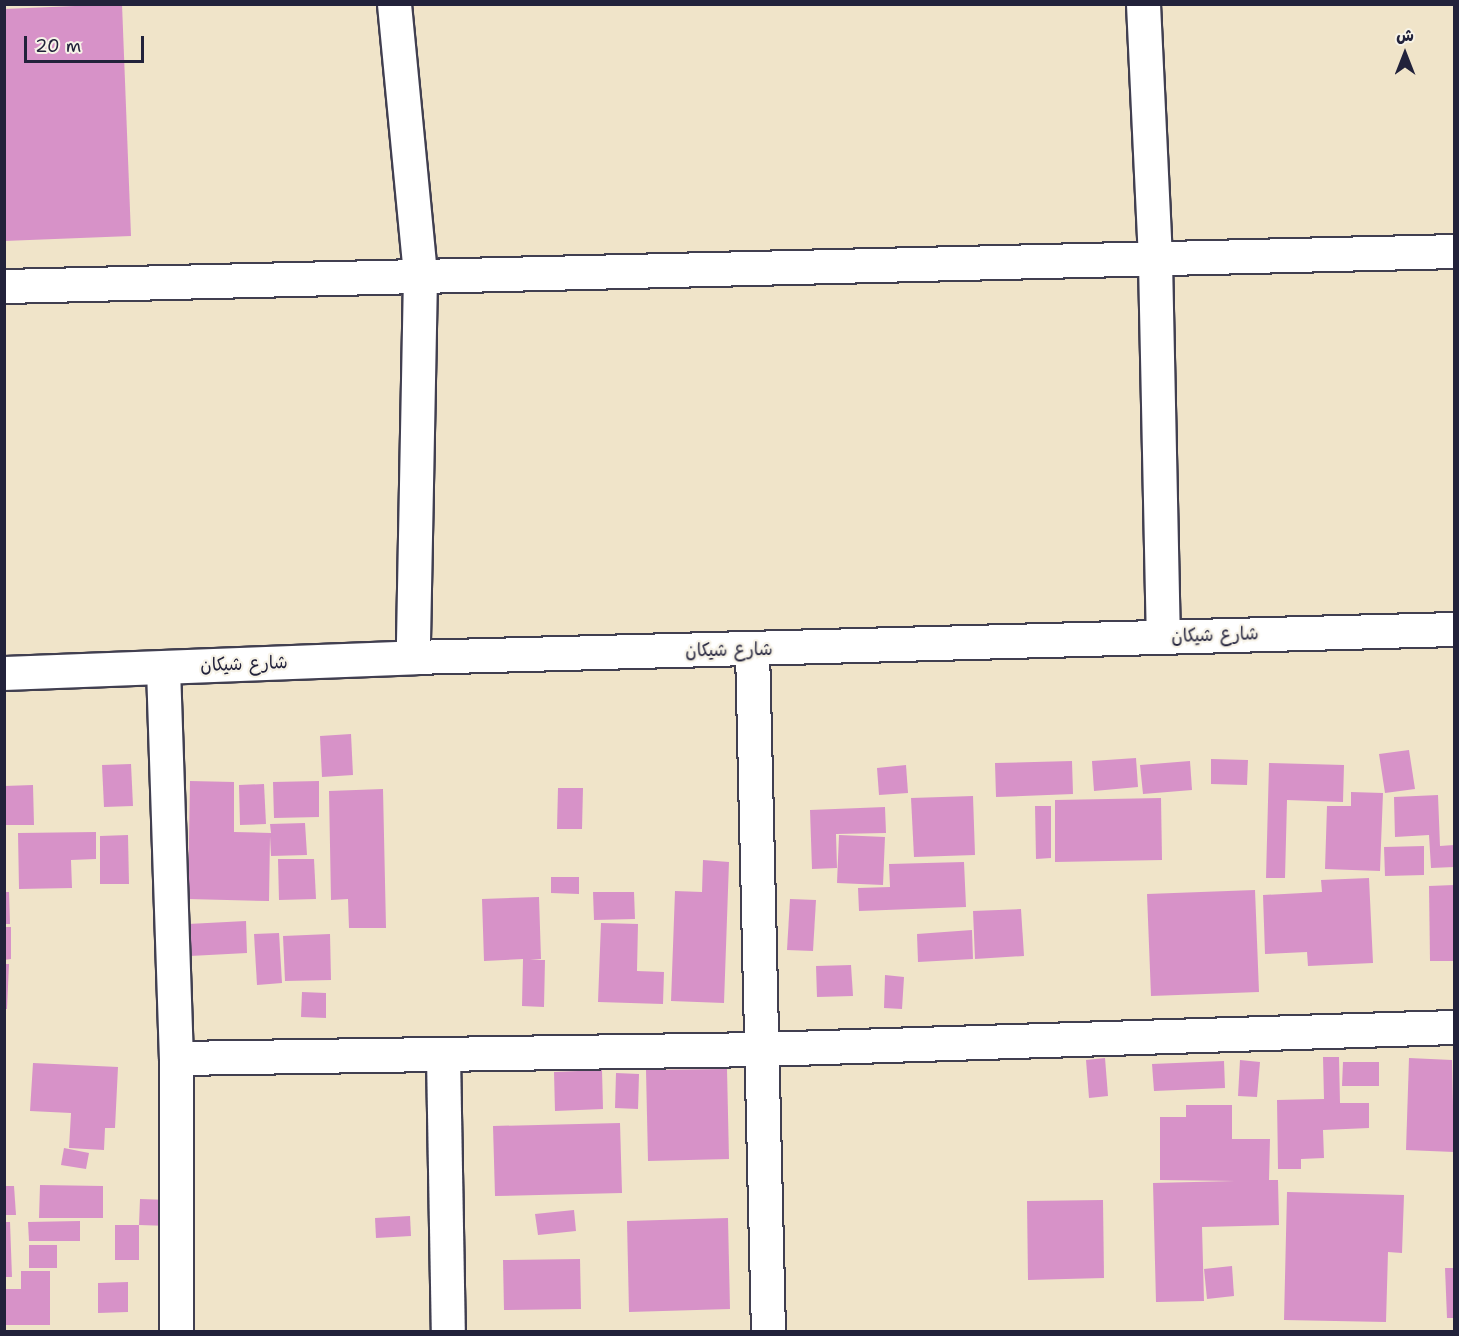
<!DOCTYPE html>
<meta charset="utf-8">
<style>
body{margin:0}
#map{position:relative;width:1459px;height:1336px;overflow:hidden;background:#f0e4c9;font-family:"Shantell Sans","Playpen Sans Arabic",sans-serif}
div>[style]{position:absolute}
.building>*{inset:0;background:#d792c8}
.roads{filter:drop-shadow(2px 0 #413f50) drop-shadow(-2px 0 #413f50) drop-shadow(0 2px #413f50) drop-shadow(0 -2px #413f50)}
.minor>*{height:33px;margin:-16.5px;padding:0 16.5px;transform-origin:16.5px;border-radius:16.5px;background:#fff}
span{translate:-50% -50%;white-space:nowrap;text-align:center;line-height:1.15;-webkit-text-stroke:4.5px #f7f3e8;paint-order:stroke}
.street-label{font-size:18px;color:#22223b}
.frame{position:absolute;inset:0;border:6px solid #22223b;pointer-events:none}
.north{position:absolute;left:1375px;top:24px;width:60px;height:60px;-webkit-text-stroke:4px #f7f3e8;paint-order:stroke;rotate:0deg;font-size:16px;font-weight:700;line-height:24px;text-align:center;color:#22223b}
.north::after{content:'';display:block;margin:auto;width:21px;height:27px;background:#22223b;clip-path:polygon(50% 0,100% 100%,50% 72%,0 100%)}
.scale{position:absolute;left:24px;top:36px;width:120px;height:27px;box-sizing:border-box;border:3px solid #22223b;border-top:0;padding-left:8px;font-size:18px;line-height:21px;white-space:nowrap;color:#22223b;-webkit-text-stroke:4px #f7f3e8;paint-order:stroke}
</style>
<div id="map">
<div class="building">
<div style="clip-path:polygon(122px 4px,131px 236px,4px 241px,4px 9px)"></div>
<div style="clip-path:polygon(351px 734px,353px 775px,322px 777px,320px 736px)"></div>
<div style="clip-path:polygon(1409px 750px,1415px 789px,1385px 793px,1379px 754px)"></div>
<div style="clip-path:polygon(1136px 758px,1138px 787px,1094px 791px,1092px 761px)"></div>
<div style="clip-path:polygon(1211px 759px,1248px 760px,1247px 785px,1211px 784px)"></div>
<div style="clip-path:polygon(1072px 761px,1073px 794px,996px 797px,995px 763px)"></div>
<div style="clip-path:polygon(1190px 761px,1192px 790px,1143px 794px,1140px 765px)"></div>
<div style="clip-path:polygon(1269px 763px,1344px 765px,1343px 802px,1287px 800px,1285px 878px,1266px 878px)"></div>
<div style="clip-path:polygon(131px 764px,133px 806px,104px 807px,102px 765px)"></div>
<div style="clip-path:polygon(906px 765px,908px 793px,879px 795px,877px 768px)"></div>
<div style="clip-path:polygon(190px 781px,234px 782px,234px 832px,271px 833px,270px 824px,305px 823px,307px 855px,271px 856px,270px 836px,269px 901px,188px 899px)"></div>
<div style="clip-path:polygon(319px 781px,319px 817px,274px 818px,273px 782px)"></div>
<div style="clip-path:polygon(264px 784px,266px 824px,240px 825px,239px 785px)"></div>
<div style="clip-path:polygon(33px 785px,34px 825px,4px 825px,4px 786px)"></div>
<div style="clip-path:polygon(558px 788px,583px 788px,582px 829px,557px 829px)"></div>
<div style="clip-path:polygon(383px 789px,386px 928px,349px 928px,348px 899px,331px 900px,329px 791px)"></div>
<div style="clip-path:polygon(1351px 792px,1383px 793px,1380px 871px,1325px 869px,1327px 806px,1351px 806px)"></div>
<div style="clip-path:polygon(1438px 795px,1440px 846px,1454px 845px,1454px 867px,1431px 868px,1429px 835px,1395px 837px,1394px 797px)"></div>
<div style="clip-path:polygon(973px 796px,975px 855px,914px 857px,911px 798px)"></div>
<div style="clip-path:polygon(1161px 798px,1162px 860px,1055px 862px,1055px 800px)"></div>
<div style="clip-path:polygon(1035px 806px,1051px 806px,1051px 858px,1036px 859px)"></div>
<div style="clip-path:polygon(885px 807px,886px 833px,836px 834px,837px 868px,812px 869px,810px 810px)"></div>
<div style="clip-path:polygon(96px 832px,96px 859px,71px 860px,72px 888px,19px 889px,18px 833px)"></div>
<div style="clip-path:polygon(128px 835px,129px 884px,100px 884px,100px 836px)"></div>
<div style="clip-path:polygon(839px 835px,885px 837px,883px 885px,837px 883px)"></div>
<div style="clip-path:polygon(1424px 846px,1424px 875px,1385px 876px,1384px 847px)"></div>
<div style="clip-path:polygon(278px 859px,314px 859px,316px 899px,279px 900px)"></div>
<div style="clip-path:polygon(703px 860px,729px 862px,724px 1003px,671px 1001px,675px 891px,702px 892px)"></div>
<div style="clip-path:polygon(964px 862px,966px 907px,859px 911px,858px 888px,890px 887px,889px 864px)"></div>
<div style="clip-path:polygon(551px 877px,579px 877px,579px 894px,551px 893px)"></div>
<div style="clip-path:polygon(1369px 878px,1373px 963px,1308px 966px,1307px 952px,1265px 954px,1263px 895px,1322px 892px,1321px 880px)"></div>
<div style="clip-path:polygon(1454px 885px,1454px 961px,1430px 961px,1429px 886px)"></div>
<div style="clip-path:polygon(1255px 890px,1259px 992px,1151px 996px,1147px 894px)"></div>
<div style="clip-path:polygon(4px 892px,9px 892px,10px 924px,4px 924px)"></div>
<div style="clip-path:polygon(593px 892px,634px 892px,635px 919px,594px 920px)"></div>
<div style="clip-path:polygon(539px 897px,541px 959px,530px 960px,545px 960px,544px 1007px,522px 1006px,523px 959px,484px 961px,482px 899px)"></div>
<div style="clip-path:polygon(790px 899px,816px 900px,813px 951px,787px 950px)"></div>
<div style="clip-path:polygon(1021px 909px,1024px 956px,975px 959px,973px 911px)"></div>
<div style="clip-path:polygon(246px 921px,247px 953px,190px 956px,188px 924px)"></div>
<div style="clip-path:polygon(601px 923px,638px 924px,637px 971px,664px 972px,663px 1004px,598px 1002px)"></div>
<div style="clip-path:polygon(4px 927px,11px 927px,11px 959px,4px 960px)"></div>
<div style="clip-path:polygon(972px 930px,973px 959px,918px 962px,917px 934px)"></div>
<div style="clip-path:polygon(279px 933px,282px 983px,257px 985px,254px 934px)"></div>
<div style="clip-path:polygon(330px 934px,331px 980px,285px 981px,283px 936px)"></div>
<div style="clip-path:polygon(4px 964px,9px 964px,7px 1009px,4px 1009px)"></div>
<div style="clip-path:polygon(851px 965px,853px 996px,817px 997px,816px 966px)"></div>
<div style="clip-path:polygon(885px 975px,904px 977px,902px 1009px,884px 1008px)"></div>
<div style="clip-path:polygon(302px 992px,326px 993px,326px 1018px,301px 1017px)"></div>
<div style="clip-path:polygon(1323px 1057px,1339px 1057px,1340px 1103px,1369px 1103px,1369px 1128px,1323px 1130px,1324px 1158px,1301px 1159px,1301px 1169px,1278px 1169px,1277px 1100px,1324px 1099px)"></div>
<div style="clip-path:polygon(1105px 1058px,1108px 1096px,1089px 1098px,1086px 1060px)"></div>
<div style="clip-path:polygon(1409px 1058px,1452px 1060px,1454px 1152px,1406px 1150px)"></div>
<div style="clip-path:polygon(1240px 1060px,1260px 1062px,1257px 1097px,1238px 1096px)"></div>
<div style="clip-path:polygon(1224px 1061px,1225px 1088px,1154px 1091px,1152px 1064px)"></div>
<div style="clip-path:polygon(1343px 1062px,1379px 1062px,1379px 1086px,1342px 1086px)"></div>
<div style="clip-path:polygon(33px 1063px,118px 1067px,115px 1128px,105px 1128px,104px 1150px,69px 1148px,71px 1113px,30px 1111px)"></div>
<div style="clip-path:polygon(727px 1069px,729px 1159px,648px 1161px,646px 1070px)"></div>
<div style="clip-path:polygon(602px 1070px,603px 1109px,555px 1111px,554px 1072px)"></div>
<div style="clip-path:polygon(616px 1073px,639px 1074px,638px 1109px,615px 1108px)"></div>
<div style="clip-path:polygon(1186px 1105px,1232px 1105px,1232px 1139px,1270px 1139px,1269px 1180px,1278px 1180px,1279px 1225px,1202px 1227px,1204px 1301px,1156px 1302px,1153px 1183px,1235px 1181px,1160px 1180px,1160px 1117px,1186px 1117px)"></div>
<div style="clip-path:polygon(620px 1123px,622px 1193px,495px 1196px,493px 1126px)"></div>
<div style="clip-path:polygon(64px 1148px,89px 1153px,86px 1169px,61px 1165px)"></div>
<div style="clip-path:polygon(40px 1185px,103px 1186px,103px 1218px,39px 1218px)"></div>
<div style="clip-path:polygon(4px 1186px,14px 1186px,16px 1215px,4px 1215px)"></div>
<div style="clip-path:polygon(1287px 1192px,1404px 1195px,1402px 1253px,1388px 1252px,1386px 1322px,1284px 1320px)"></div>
<div style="clip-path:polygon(140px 1199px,170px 1200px,170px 1226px,139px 1225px,139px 1260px,115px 1260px,115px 1225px,139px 1225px)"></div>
<div style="clip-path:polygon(1103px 1200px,1104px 1278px,1028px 1280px,1027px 1201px)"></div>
<div style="clip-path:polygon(574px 1210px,576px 1231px,538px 1235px,535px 1214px)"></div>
<div style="clip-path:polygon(410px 1216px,411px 1236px,376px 1238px,375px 1218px)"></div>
<div style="clip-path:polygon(728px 1218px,730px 1309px,629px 1312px,627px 1221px)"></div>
<div style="clip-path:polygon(80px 1221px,80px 1241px,29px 1241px,28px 1222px)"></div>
<div style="clip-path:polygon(4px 1222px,10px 1222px,12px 1277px,4px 1277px)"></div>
<div style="clip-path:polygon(29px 1245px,57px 1245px,57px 1268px,29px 1268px)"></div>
<div style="clip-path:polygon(580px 1259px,581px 1309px,504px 1310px,503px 1260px)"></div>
<div style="clip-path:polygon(1232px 1266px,1234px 1296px,1207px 1299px,1204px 1269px)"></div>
<div style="clip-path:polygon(1445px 1268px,1454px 1268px,1454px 1318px,1447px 1318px)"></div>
<div style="clip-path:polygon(21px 1271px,50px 1271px,50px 1325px,4px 1325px,4px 1289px,21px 1289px)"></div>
<div style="clip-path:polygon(128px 1282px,128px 1312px,98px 1313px,98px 1283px)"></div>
</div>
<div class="roads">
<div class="minor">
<div style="left:394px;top:4px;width:273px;rotate:84.5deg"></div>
<div style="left:420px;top:276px;width:381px;rotate:91.1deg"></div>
<div style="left:1143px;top:4px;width:257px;rotate:87.3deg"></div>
<div style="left:1155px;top:261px;width:376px;rotate:88.8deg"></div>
<div style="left:4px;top:286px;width:1450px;rotate:-1.38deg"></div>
<div style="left:752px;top:649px;width:683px;rotate:88.66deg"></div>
<div style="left:163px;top:668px;width:390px;rotate:88.1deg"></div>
<div style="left:176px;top:1058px;width:274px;rotate:90deg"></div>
<div style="left:4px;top:673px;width:409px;rotate:-2.2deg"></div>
<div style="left:413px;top:657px;width:1041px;rotate:-1.54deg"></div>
<div style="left:443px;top:1055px;width:277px;rotate:89deg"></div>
<div style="left:176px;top:1058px;width:585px;rotate:-0.88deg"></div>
<div style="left:761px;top:1049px;width:693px;rotate:-1.82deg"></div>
</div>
</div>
<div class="street-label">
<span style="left:1215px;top:635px;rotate:-2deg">شارع شيكان</span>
<span style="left:729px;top:650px;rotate:-1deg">شارع شيكان</span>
<span style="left:244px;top:664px;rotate:-2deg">شارع شيكان</span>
</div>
<div class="frame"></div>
<div class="north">ش</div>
<div class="scale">20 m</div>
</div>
